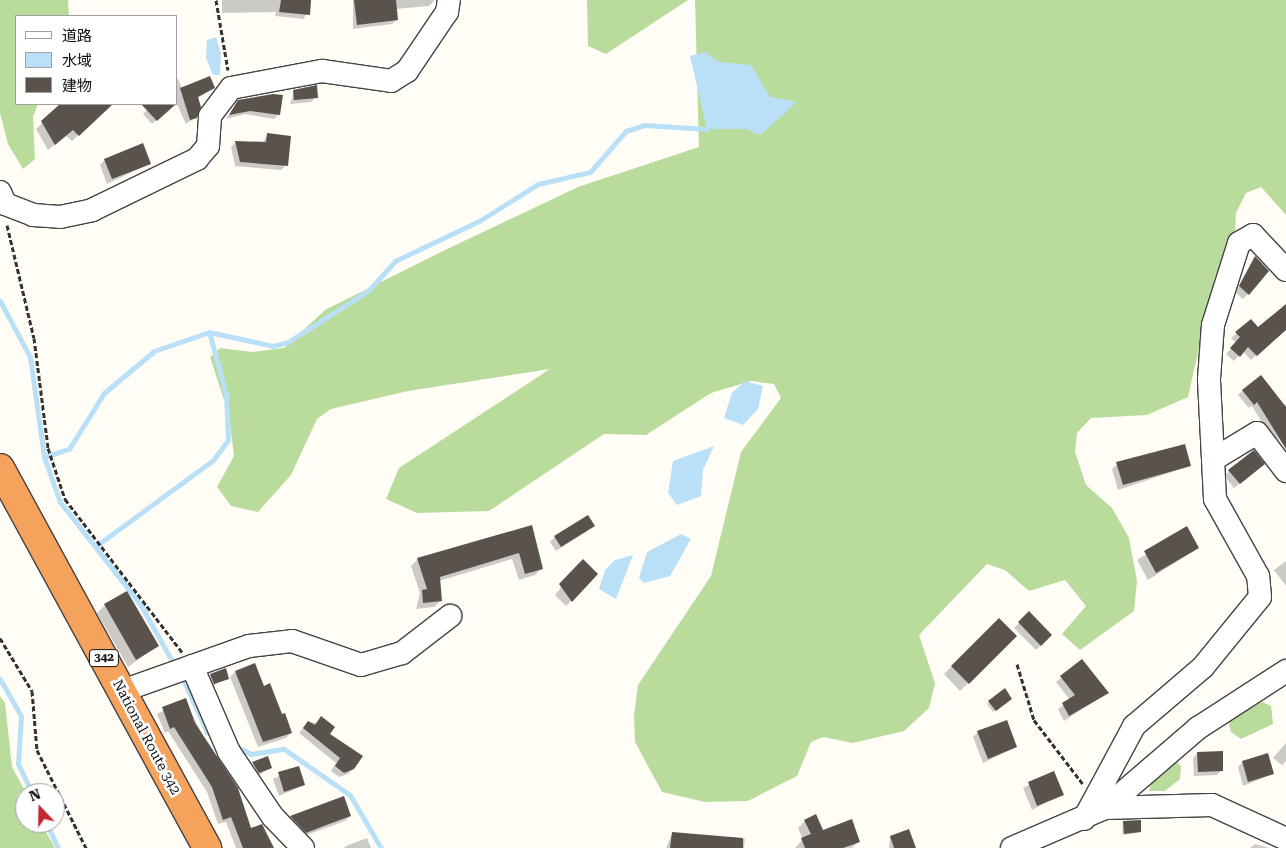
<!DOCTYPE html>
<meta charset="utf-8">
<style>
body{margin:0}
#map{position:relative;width:1286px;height:848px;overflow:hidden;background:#fffdf5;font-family:"Roboto Serif","Noto Sans JP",serif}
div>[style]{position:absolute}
.forest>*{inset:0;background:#b9dc9c}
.water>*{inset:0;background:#b9e0f7}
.shadow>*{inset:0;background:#0003}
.stream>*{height:5px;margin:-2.5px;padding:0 2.5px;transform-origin:2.5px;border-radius:2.5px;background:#b9e0f7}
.building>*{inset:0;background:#5a524d}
.path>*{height:3px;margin-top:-1.5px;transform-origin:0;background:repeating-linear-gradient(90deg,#333 0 5px,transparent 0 7.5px)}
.roads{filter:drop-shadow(1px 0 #444) drop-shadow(-1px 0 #444) drop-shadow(0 1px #444) drop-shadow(0 -1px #444)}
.minor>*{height:22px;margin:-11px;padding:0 11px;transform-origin:11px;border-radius:11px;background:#fff}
.highway>*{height:28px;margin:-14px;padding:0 14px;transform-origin:14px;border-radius:14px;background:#f5a25d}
span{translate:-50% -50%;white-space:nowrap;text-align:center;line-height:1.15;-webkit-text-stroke:5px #fff;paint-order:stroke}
.shield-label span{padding:1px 4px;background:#fff;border:1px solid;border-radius:4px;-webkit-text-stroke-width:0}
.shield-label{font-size:12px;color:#111;font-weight:700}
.street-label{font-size:14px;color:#111}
.legend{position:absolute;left:15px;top:15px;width:162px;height:90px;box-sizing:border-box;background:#fff;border:1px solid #a0a0a0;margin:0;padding:6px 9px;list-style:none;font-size:15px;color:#111}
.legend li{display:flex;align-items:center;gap:10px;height:25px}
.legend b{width:25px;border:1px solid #a0a0a0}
.north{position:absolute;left:15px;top:783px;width:50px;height:50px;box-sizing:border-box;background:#fff;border:1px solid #a0a0a0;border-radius:50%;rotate:339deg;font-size:14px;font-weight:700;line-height:20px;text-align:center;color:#111}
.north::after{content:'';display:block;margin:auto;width:18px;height:22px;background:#c4262e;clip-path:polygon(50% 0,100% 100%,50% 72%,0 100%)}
</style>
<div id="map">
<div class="forest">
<div style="clip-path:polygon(0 0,68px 0,69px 16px,16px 16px,16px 104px,38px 104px,33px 117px,35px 159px,23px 169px,8px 144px,0 113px)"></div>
<div style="clip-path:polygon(587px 0,688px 0,606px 54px,588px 46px)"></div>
<div style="clip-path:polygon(695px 0,1286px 0,1286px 215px,1261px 187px,1246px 193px,1236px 213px,1235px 235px,1215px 277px,1188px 397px,1147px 415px,1091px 418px,1077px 433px,1075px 452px,1086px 485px,1112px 508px,1129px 538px,1137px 581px,1134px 611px,1080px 650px,1062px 634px,1086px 606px,1065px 580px,1029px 591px,1005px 570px,987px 564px,919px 635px,935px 683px,929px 708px,904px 731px,853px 743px,823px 737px,811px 742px,797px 776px,748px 801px,705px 802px,662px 792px,635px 742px,634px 716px,638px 685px,711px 576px,741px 452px,781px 398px,774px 384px,751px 381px,711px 393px,646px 435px,604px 434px,489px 511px,417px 513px,386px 499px,399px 468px,550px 369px,408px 391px,331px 409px,317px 419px,291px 475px,258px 512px,231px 506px,217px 487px,234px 456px,229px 415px,210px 357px,220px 348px,252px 352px,284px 348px,325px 310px,445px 250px,578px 187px,699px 147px)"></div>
<div style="clip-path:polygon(0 696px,5px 703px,12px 767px,26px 793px,25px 823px,41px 823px,55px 848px,0 848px)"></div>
<div style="clip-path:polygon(1262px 702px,1271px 706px,1273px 724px,1241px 739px,1231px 732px,1228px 721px)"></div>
<div style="clip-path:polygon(1175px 760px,1181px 766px,1180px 779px,1165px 791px,1149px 791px,1153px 774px)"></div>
</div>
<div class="water">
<div style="clip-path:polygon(216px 37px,221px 54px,220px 75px,213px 75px,206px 58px,207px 40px)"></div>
<div style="clip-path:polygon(705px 52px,719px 62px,751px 65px,770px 97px,797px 102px,760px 135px,746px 129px,707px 129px,690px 56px)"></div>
<div style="clip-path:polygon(745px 381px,763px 386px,758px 409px,743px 425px,724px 418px,732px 393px)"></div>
<div style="clip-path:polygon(714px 446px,703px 470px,701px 496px,677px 505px,668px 493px,673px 461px)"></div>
<div style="clip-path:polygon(681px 534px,691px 539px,670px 576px,644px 583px,639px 578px,647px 552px)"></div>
<div style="clip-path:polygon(633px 555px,616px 599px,599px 589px,605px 570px,615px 560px)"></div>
</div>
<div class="shadow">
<div style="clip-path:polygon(222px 0,310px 0,304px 19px,275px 16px,276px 12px,222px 13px)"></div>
<div style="clip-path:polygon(353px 0,434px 0,434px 1px,429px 6px,395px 9px,397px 20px,392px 24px,353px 29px)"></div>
<div style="clip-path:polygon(176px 75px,182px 88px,213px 87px,196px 99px,195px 118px,186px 124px,176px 102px)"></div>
<div style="clip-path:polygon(294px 91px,316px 97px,311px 102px,290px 104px)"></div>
<div style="clip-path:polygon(239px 101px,279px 114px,274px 119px,245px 114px,226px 119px)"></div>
<div style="clip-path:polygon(62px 104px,111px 104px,72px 141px,66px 136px,48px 150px,36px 129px)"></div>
<div style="clip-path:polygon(153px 104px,175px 104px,152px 124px,143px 114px)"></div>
<div style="clip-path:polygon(268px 134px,286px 165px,281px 170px,235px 166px,231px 147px,236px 142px,262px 144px)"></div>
<div style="clip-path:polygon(105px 160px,149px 164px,107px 184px,100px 165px)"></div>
<div style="clip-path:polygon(1255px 258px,1248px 294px,1243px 299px,1235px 292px)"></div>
<div style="clip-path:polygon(1286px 306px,1286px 329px,1251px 360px,1243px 351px,1234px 361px,1226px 354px,1236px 343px,1231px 338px,1251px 321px,1258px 329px)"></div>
<div style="clip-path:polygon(1243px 390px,1286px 405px,1286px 448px,1277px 438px,1273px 440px,1252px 406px,1249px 408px,1238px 395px)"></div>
<div style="clip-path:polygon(1117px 464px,1190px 466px,1118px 490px,1112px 469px)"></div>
<div style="clip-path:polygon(1258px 469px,1234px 488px,1224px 476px,1229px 471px)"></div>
<div style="clip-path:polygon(594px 526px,556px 551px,550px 542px,555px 537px)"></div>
<div style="clip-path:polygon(531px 527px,541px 569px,535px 575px,519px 580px,512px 559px,439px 581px,441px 601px,434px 607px,416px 609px,420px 593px,411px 566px,418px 559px)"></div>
<div style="clip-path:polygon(1186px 528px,1198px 548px,1148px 580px,1137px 560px)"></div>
<div style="clip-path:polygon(1286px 561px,1286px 586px,1274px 570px)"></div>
<div style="clip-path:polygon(578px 566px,597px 574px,566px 606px,555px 595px)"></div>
<div style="clip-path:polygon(105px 605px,157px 646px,128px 667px,97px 613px)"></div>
<div style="clip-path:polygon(1029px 613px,1051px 635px,1036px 650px,1014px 628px)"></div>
<div style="clip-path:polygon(999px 620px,1016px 636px,960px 691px,944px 674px)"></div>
<div style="clip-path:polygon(1082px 661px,1107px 693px,1064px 721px,1058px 709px,1070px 700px,1056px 682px)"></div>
<div style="clip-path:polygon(225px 670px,228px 678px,212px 686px,208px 677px)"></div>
<div style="clip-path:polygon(235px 672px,263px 687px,291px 733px,286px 738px,258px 747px,230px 677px)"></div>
<div style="clip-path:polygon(185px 700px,250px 830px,273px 848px,236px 848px,226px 822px,218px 824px,207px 792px,168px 731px,165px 733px,157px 714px)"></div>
<div style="clip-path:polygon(1009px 701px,993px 712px,987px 704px,989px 702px)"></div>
<div style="clip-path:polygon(308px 722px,316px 723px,328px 735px,353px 769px,348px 774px,339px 777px,331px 771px,336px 763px,299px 733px)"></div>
<div style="clip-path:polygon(978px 732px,1016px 747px,983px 763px,973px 737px)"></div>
<div style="clip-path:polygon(1286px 743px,1286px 761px,1282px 765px,1273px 758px)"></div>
<div style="clip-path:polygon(1198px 753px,1222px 770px,1217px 775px,1194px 776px,1193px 758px)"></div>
<div style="clip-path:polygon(267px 758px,271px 768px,254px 778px,248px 768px)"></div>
<div style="clip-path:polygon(1243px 762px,1273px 774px,1243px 786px,1238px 767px)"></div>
<div style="clip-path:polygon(298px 767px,304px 785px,279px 796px,273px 779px)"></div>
<div style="clip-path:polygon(1053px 773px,1062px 794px,1032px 810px,1023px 788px)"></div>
<div style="clip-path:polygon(343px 797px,350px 816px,345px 821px,301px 837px,286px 821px)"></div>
<div style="clip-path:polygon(805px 821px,823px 831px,858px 842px,852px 848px,795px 848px,803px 839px,798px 828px)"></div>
<div style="clip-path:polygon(1123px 822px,1140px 832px,1122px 835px)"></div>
<div style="clip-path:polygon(909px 831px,915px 848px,889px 848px,890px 837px)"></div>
<div style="clip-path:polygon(672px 834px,745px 839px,744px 848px,666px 848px)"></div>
<div style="clip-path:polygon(367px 838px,371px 848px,344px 848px,346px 846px)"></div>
<div style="clip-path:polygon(1255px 844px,1269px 848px,1250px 848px)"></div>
</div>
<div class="stream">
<div style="left:0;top:301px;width:64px;rotate:61.8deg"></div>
<div style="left:30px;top:357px;width:101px;rotate:82deg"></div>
<div style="left:44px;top:457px;width:48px;rotate:70.4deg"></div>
<div style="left:60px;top:502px;width:130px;rotate:51.9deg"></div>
<div style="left:140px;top:604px;width:71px;rotate:60.6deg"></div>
<div style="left:44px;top:457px;width:26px;rotate:-18deg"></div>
<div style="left:69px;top:449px;width:66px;rotate:-58deg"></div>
<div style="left:104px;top:393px;width:65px;rotate:-40deg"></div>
<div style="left:154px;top:351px;width:58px;rotate:-19.1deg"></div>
<div style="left:209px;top:332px;width:66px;rotate:12.3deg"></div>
<div style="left:273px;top:346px;width:16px;rotate:-15deg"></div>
<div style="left:288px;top:342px;width:96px;rotate:-32.7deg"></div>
<div style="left:369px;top:290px;width:39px;rotate:-48deg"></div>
<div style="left:395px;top:261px;width:93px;rotate:-25.5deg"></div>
<div style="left:479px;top:221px;width:70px;rotate:-32.1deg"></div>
<div style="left:538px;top:184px;width:53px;rotate:-13deg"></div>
<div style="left:590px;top:172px;width:55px;rotate:-48.7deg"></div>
<div style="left:626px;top:131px;width:20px;rotate:-18deg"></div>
<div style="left:645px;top:125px;width:62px;rotate:3.7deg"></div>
<div style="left:96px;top:546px;width:145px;rotate:-36.3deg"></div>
<div style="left:213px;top:460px;width:25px;rotate:-53deg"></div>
<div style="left:228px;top:440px;width:46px;rotate:-92.5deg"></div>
<div style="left:226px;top:394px;width:64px;rotate:-105.3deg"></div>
<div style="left:182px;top:677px;width:60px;rotate:65.6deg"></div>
<div style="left:207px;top:732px;width:6px;rotate:31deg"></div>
<div style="left:0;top:679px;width:43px;rotate:60.4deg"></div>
<div style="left:21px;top:716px;width:48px;rotate:93.6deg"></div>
<div style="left:18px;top:764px;width:32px;rotate:64deg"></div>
<div style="left:236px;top:746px;width:17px;rotate:28deg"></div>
<div style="left:251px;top:754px;width:33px;rotate:-9deg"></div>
<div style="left:284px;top:749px;width:80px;rotate:34.9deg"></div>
<div style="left:350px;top:795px;width:61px;rotate:59.7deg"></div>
<div style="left:46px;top:823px;width:28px;rotate:64deg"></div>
</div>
<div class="building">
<div style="clip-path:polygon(281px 0,311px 0,310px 15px,279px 12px)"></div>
<div style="clip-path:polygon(354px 0,396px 0,398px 20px,357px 25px)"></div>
<div style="clip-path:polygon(210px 76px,215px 88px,198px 97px,201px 107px,197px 118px,190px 120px,180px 88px)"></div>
<div style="clip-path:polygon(317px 85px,318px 98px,294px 100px,293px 90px)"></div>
<div style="clip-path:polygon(273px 94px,283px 95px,280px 115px,250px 111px,229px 115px,238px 100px)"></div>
<div style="clip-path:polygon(60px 104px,113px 104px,79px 136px,73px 130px,55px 145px,41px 121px)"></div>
<div style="clip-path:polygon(141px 104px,176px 104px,157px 121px)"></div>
<div style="clip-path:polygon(267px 133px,291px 136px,288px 166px,240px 162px,235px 141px,266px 142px)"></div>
<div style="clip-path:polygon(143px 143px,151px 164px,112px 179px,104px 159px)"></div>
<div style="clip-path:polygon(1255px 256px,1269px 271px,1249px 295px,1239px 286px)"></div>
<div style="clip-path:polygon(1286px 304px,1286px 330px,1257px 356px,1248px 347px,1240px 357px,1230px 348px,1240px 337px,1235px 332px,1251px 319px,1258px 327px)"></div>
<div style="clip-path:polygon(1261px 375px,1286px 407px,1286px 449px,1257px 402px,1254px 405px,1242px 390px)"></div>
<div style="clip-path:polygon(1185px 444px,1191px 466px,1123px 485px,1116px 462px)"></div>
<div style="clip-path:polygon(1254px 450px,1265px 464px,1240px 484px,1228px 470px)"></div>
<div style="clip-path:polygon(588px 515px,595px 526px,561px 547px,554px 536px)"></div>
<div style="clip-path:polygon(532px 525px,543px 569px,525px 574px,519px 553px,440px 577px,442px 601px,423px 603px,422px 590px,427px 589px,417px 558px)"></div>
<div style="clip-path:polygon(1187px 526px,1199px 548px,1156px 573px,1144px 551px)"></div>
<div style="clip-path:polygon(583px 559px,598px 574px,572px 602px,559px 584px)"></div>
<div style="clip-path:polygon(127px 591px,159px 646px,136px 660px,104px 604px)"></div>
<div style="clip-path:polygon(1029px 611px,1052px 635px,1041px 646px,1018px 622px)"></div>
<div style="clip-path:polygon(999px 618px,1017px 636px,969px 684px,951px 666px)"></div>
<div style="clip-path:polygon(1082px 659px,1109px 693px,1069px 716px,1062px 703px,1075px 695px,1060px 676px)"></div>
<div style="clip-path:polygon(255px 663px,264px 686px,270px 683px,282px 714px,285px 713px,292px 733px,263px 742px,235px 671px)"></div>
<div style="clip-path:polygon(226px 668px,229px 679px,214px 684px,210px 674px)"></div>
<div style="clip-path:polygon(1005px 688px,1012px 699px,996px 711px,988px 701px)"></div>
<div style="clip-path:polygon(186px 698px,195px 723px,238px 788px,251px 828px,262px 824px,274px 848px,243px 848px,231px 817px,223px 820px,212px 787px,174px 727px,170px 729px,162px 707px)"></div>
<div style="clip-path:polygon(321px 716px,335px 727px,330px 734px,363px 756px,354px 769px,344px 773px,335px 766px,340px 758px,303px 728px,308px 721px,315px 725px)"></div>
<div style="clip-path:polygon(1007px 720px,1017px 747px,988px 759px,977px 731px)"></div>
<div style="clip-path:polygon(1223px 751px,1223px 771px,1198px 772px,1197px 752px)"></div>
<div style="clip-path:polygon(1268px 753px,1274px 774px,1248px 782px,1242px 761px)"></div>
<div style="clip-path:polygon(268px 756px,272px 768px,259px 773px,252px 762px)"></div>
<div style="clip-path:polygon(299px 766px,305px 785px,284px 792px,278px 772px)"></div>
<div style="clip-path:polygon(1054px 771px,1064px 795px,1037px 806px,1028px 782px)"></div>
<div style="clip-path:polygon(344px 796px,351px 816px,329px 824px,306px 833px,290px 816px)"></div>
<div style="clip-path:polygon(816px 814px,823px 830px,852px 819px,860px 842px,843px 848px,805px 848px,801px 838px,811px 834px,804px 820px)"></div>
<div style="clip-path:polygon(1141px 820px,1141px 832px,1124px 834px,1123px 821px)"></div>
<div style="clip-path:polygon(909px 829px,916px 848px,894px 848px,890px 836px)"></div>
<div style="clip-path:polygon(672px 832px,743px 838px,743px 848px,670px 848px)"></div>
</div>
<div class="path">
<div style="left:216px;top:0;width:71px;rotate:80.3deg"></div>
<div style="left:7px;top:225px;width:116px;rotate:76.6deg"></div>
<div style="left:34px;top:338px;width:111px;rotate:82.7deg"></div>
<div style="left:48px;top:448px;width:54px;rotate:71.6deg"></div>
<div style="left:65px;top:499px;width:193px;rotate:52.6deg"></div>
<div style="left:0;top:638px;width:62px;rotate:58.9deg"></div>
<div style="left:32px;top:691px;width:59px;rotate:85.2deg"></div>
<div style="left:37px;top:750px;width:110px;rotate:63.4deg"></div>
<div style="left:1017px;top:664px;width:59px;rotate:73.1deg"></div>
<div style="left:1034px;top:720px;width:81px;rotate:52.6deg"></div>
</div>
<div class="roads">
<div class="minor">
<div style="left:0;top:192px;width:13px;rotate:67deg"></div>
<div style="left:5px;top:204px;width:30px;rotate:21deg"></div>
<div style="left:33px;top:215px;width:27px;rotate:4deg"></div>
<div style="left:60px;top:217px;width:33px;rotate:-12deg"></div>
<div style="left:92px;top:210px;width:117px;rotate:-25.9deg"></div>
<div style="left:197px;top:159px;width:17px;rotate:-50deg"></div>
<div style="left:208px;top:146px;width:30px;rotate:-86deg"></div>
<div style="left:210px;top:116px;width:35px;rotate:-53deg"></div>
<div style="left:231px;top:88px;width:93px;rotate:-10.6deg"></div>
<div style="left:322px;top:71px;width:70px;rotate:8.2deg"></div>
<div style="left:391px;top:81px;width:19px;rotate:-32deg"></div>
<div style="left:407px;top:71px;width:71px;rotate:-55.9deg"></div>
<div style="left:447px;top:12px;width:12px;rotate:-81deg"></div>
<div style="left:1214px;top:459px;width:50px;rotate:-31.2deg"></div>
<div style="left:1257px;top:433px;width:48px;rotate:52.7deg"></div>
<div style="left:192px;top:666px;width:94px;rotate:66.7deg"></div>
<div style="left:229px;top:752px;width:78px;rotate:55.9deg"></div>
<div style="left:273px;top:817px;width:43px;rotate:45.9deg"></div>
<div style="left:122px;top:691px;width:135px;rotate:-19.5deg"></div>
<div style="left:249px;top:646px;width:43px;rotate:-6.6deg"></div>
<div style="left:292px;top:641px;width:73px;rotate:19.2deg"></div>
<div style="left:361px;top:665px;width:43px;rotate:-16.3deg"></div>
<div style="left:402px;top:653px;width:61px;rotate:-37.6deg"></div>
<div style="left:1105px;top:808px;width:107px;rotate:-1.6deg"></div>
<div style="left:1212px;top:805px;width:81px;rotate:24.7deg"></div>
<div style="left:1084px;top:819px;width:106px;rotate:-61.7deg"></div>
<div style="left:1134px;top:726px;width:91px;rotate:-40.5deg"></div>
<div style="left:1203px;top:667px;width:90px;rotate:-50.8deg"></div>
<div style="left:1260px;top:597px;width:21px;rotate:-95deg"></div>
<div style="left:1258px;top:576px;width:88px;rotate:-119.2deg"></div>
<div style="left:1215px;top:499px;width:120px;rotate:-92.9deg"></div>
<div style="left:1209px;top:379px;width:54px;rotate:-85.8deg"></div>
<div style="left:1213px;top:325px;width:86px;rotate:-72.4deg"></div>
<div style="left:1239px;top:243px;width:16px;rotate:-30deg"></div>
<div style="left:1253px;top:235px;width:48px;rotate:46.7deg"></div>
<div style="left:1012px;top:848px;width:101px;rotate:-23.3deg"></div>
<div style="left:1105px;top:808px;width:123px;rotate:-40.7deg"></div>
<div style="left:1198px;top:728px;width:105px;rotate:-32.9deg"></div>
</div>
<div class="highway">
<div style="left:0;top:468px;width:433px;rotate:61.4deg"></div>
</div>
</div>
<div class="shield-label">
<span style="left:104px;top:658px">342</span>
</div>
<div class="street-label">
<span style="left:147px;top:737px;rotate:62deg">National Route 342</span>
</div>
<ul class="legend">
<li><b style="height:6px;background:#fff"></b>道路</li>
<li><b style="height:14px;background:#b9e0f7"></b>水域</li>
<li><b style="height:14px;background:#5a524d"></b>建物</li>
</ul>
<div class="north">N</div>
</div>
